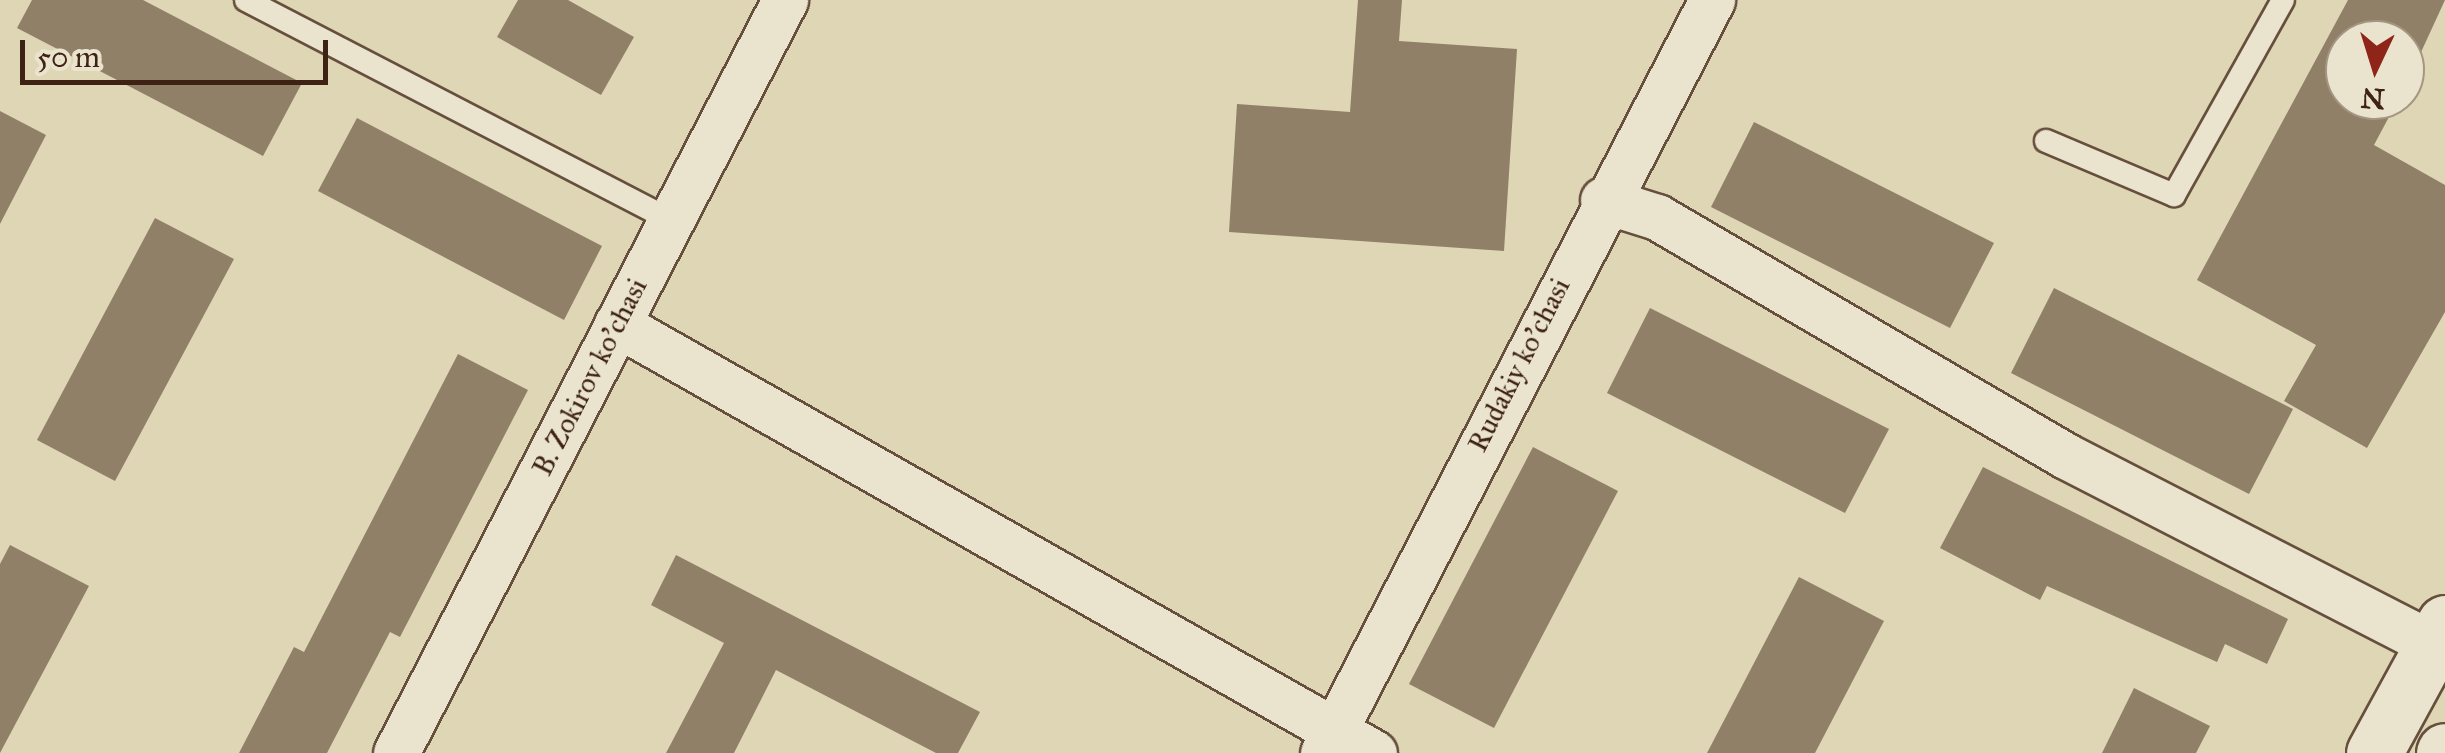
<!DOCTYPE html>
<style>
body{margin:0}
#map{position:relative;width:2445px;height:753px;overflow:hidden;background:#ded6b5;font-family:"IM FELL Great Primer",serif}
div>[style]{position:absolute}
.building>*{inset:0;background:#918068}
.roads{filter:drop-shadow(2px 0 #664f3c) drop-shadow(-2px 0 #664f3c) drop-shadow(0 2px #664f3c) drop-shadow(0 -2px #664f3c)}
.lane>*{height:22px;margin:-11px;padding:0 11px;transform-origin:11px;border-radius:11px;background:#eae4cf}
.street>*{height:45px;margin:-22.5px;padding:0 22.5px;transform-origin:22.5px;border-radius:22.5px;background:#eae4cf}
.secondary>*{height:55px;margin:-27.5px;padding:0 27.5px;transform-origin:27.5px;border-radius:27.5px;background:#eae4cf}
span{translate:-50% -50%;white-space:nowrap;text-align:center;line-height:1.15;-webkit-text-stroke:8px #eae4cf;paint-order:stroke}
.street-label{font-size:28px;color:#3e2214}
.north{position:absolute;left:2325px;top:20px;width:100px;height:100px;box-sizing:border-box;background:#eae4cf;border:2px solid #a59684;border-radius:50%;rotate:184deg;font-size:28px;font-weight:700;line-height:40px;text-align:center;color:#3e2214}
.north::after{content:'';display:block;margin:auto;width:35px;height:45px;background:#8f2418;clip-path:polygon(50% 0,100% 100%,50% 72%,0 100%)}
.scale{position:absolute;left:20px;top:40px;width:308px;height:45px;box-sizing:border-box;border:5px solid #3e2214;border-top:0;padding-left:12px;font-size:30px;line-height:35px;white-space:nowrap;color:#3e2214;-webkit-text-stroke:8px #eae4cf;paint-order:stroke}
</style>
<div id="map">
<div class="building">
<div style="clip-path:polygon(32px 0,143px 0,302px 83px,263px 156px,17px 28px)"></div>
<div style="clip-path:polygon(518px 0,568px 0,634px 37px,601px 95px,497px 37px)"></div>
<div style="clip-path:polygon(1358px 0,1402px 0,1399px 41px,1517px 49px,1504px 251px,1229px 232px,1237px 104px,1350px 112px)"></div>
<div style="clip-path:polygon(2348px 0,2445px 0,2405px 87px,2405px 40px,2345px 40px,2345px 100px,2398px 100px,2374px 145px,2445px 185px,2445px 312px,2367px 448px,2284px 401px,2316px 345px,2197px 280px)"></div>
<div style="clip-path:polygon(0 111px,46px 135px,0 224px)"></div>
<div style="clip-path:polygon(357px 118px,602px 246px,564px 320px,318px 191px)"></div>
<div style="clip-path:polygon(1754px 122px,1994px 243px,1950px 328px,1711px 207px)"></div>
<div style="clip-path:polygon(155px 218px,234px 259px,115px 481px,37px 440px)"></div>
<div style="clip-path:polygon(2054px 288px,2293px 409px,2249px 494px,2011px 373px)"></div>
<div style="clip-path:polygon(1650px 308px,1889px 429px,1845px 513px,1607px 393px)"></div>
<div style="clip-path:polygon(458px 354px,528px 390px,400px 637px,390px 632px,327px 753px,239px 753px,294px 647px,304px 652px)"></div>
<div style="clip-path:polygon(1533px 447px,1618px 491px,1494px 728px,1409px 684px)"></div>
<div style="clip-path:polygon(1983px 467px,2288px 619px,2267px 664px,2225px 644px,2217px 662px,2047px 586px,2040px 600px,1940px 548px)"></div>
<div style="clip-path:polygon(10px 545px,89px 586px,0 753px,0 564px)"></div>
<div style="clip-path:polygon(676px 555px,980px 712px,958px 753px,936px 753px,776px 670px,734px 753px,666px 753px,724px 643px,651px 605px)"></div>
<div style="clip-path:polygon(1799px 577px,1884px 621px,1815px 753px,1707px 753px)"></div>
<div style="clip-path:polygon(2134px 688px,2210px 726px,2196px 753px,2102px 753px)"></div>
</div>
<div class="roads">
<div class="lane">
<div style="left:246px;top:0;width:479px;rotate:27.4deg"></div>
<div style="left:2046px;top:141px;width:139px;rotate:22.9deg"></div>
<div style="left:2174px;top:195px;width:223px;rotate:-60.8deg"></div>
</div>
<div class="street">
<div style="left:1603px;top:200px;width:57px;rotate:17.5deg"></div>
<div style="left:1657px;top:217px;width:474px;rotate:30.3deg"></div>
<div style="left:2066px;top:456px;width:413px;rotate:27.2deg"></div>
<div style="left:617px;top:324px;width:870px;rotate:29.54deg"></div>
<div style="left:396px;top:753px;width:848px;rotate:-62.68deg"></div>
<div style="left:1323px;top:753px;width:848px;rotate:-62.68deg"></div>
</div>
<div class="secondary">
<div style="left:2374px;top:753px;width:148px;rotate:-61.4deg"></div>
<div style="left:2444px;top:753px;width:2px;rotate:-63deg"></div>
</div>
</div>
<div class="street-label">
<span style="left:1519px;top:365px;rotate:-63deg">Rudakiy ko'chasi</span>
<span style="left:590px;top:377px;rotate:-63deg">B. Zokirov ko'chasi</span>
</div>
<div class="north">N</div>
<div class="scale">50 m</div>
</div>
